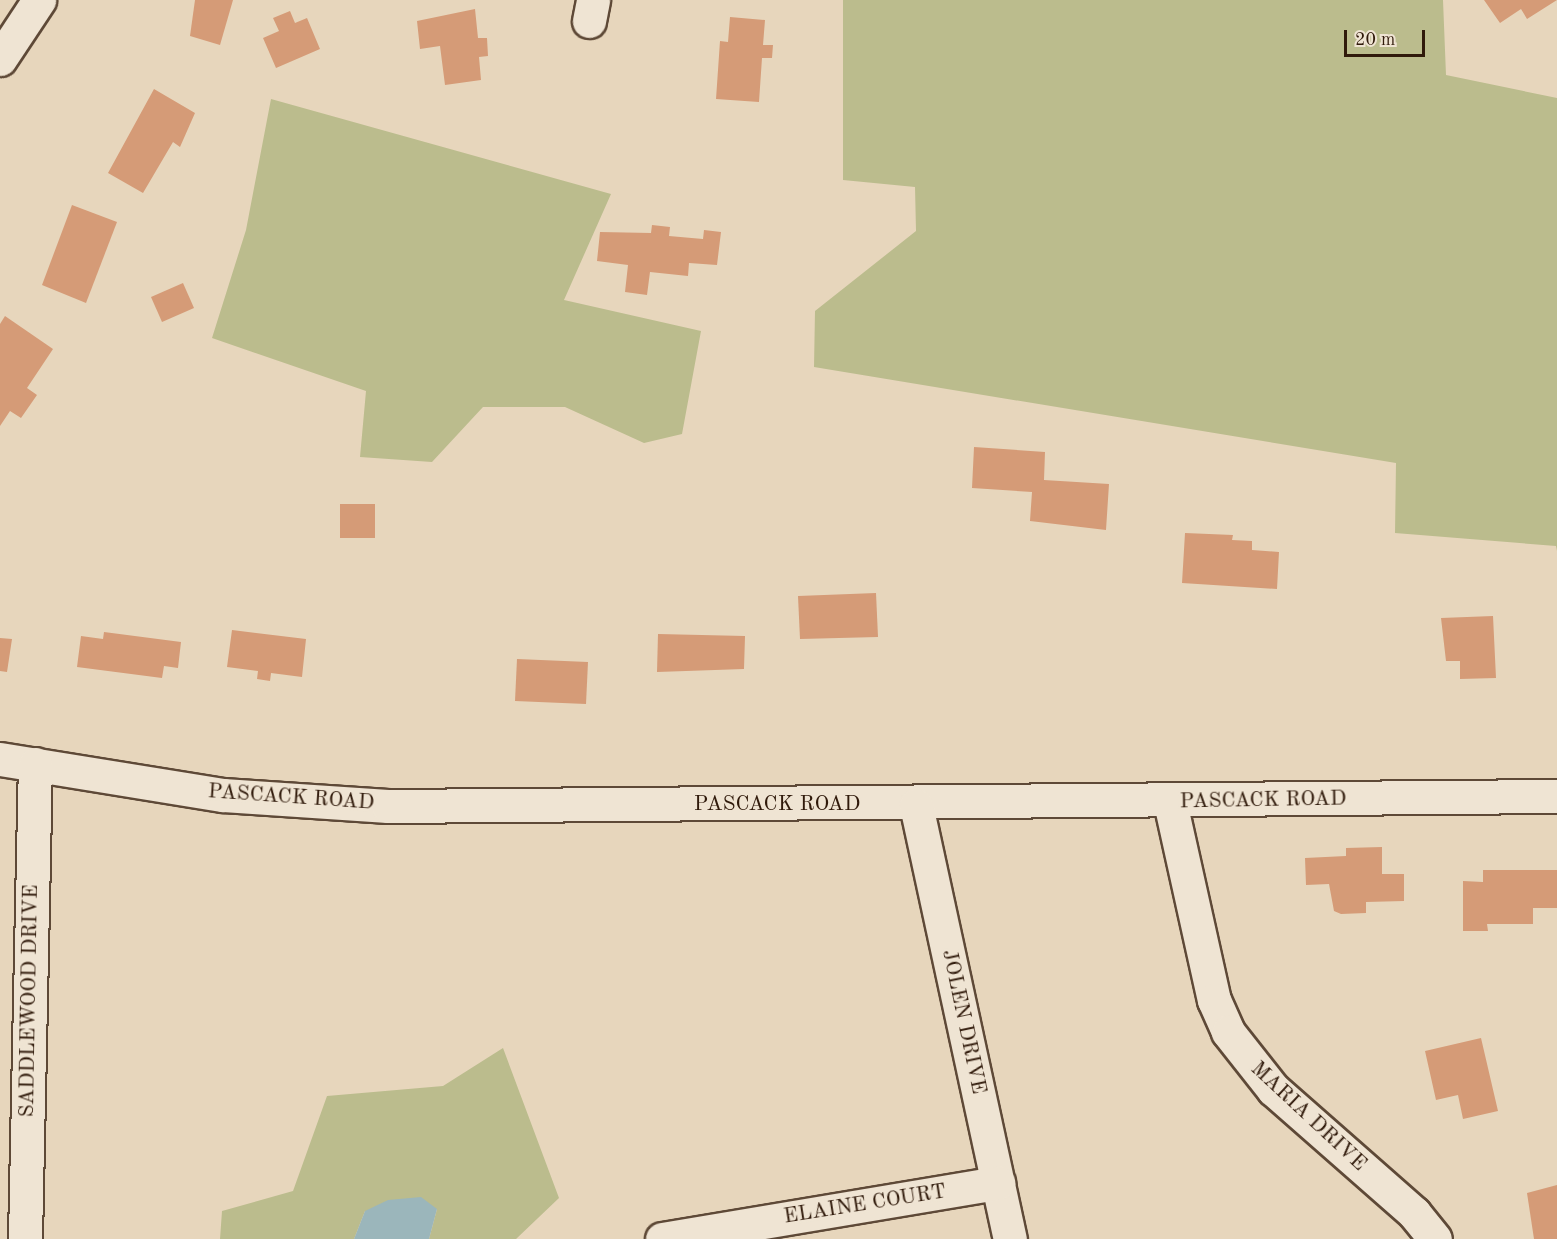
<!DOCTYPE html>
<style>
body{margin:0}
#map{position:relative;width:1557px;height:1239px;overflow:hidden;background:#e7d6bc;font-family:"Old Standard TT",serif}
div>[style]{position:absolute}
.green>*{inset:0;background:#bbbc8d}
.water>*{inset:0;background:#9bb6bb}
.building>*{inset:0;background:#d59b77}
.roads{filter:drop-shadow(2px 0 #5e4937) drop-shadow(-2px 0 #5e4937) drop-shadow(0 2px #5e4937) drop-shadow(0 -2px #5e4937)}
.minor>*{height:33px;margin:-16.5px;padding:0 16.5px;transform-origin:16.5px;border-radius:16.5px;background:#efe4d3}
span{translate:-50% -50%;white-space:nowrap;text-align:center;line-height:1.15;-webkit-text-stroke:4.5px #efe4d3;paint-order:stroke}
.street-label{font-size:21px;color:#301a0b}
.scale{position:absolute;left:1344px;top:30px;width:81px;height:27px;box-sizing:border-box;border:3px solid #301a0b;border-top:0;padding-left:8px;font-size:18px;line-height:21px;white-space:nowrap;color:#301a0b;-webkit-text-stroke:4px #efe4d3;paint-order:stroke}
</style>
<div id="map">
<div class="green">
<div style="clip-path:polygon(843px 0,1443px 0,1446px 75px,1557px 98px,1557px 551px,1556px 546px,1395px 533px,1396px 463px,814px 367px,815px 311px,916px 231px,915px 187px,843px 180px)"></div>
<div style="clip-path:polygon(271px 99px,611px 194px,564px 300px,701px 331px,682px 434px,644px 443px,565px 407px,483px 407px,432px 462px,360px 457px,366px 391px,212px 338px,246px 230px)"></div>
<div style="clip-path:polygon(503px 1048px,559px 1198px,516px 1239px,429px 1239px,437px 1209px,365px 1211px,354px 1239px,220px 1239px,222px 1211px,293px 1191px,327px 1096px,443px 1086px)"></div>
</div>
<div class="water">
<div style="clip-path:polygon(421px 1197px,437px 1209px,429px 1239px,354px 1239px,365px 1211px,388px 1200px)"></div>
</div>
<div class="building">
<div style="clip-path:polygon(195px 0,233px 0,220px 45px,190px 36px)"></div>
<div style="clip-path:polygon(1484px 0,1557px 0,1527px 19px,1521px 9px,1500px 23px)"></div>
<div style="clip-path:polygon(475px 9px,478px 38px,487px 38px,488px 56px,479px 57px,481px 80px,445px 85px,440px 46px,420px 49px,417px 21px)"></div>
<div style="clip-path:polygon(290px 11px,295px 23px,307px 18px,320px 49px,276px 68px,263px 38px,279px 31px,273px 18px)"></div>
<div style="clip-path:polygon(730px 17px,765px 20px,763px 45px,773px 45px,772px 58px,762px 58px,759px 102px,716px 99px,720px 41px,728px 42px)"></div>
<div style="clip-path:polygon(154px 89px,195px 113px,180px 147px,173px 142px,143px 193px,108px 173px)"></div>
<div style="clip-path:polygon(72px 205px,117px 222px,86px 303px,42px 285px)"></div>
<div style="clip-path:polygon(652px 225px,670px 227px,669px 236px,703px 239px,704px 230px,721px 232px,717px 265px,689px 263px,688px 276px,650px 272px,647px 295px,625px 292px,628px 265px,597px 261px,600px 232px,651px 233px)"></div>
<div style="clip-path:polygon(183px 283px,194px 308px,162px 322px,151px 297px)"></div>
<div style="clip-path:polygon(5px 316px,53px 349px,27px 388px,37px 395px,21px 418px,10px 411px,0 426px,0 324px)"></div>
<div style="clip-path:polygon(974px 447px,1045px 452px,1044px 480px,1109px 484px,1106px 530px,1030px 521px,1032px 492px,972px 488px)"></div>
<div style="clip-path:polygon(340px 504px,375px 504px,375px 538px,340px 538px)"></div>
<div style="clip-path:polygon(1185px 533px,1233px 535px,1232px 540px,1252px 541px,1252px 550px,1279px 552px,1277px 589px,1182px 583px)"></div>
<div style="clip-path:polygon(876px 593px,878px 637px,800px 639px,798px 596px)"></div>
<div style="clip-path:polygon(1493px 616px,1496px 678px,1460px 679px,1460px 661px,1446px 661px,1441px 618px)"></div>
<div style="clip-path:polygon(232px 630px,306px 639px,302px 677px,271px 673px,270px 681px,257px 679px,258px 671px,227px 667px)"></div>
<div style="clip-path:polygon(104px 632px,181px 642px,178px 668px,164px 666px,162px 678px,77px 667px,81px 636px,103px 639px)"></div>
<div style="clip-path:polygon(658px 634px,745px 636px,744px 669px,657px 672px)"></div>
<div style="clip-path:polygon(0 638px,12px 639px,7px 672px,0 671px)"></div>
<div style="clip-path:polygon(517px 659px,588px 662px,586px 704px,515px 701px)"></div>
<div style="clip-path:polygon(1382px 847px,1382px 874px,1404px 874px,1404px 901px,1366px 902px,1366px 913px,1341px 914px,1334px 911px,1329px 884px,1306px 885px,1305px 858px,1346px 856px,1346px 848px)"></div>
<div style="clip-path:polygon(1483px 870px,1557px 870px,1557px 908px,1533px 908px,1533px 924px,1487px 924px,1488px 931px,1463px 931px,1463px 881px,1483px 882px)"></div>
<div style="clip-path:polygon(1481px 1038px,1498px 1111px,1463px 1119px,1458px 1095px,1436px 1100px,1425px 1051px)"></div>
<div style="clip-path:polygon(1557px 1185px,1557px 1239px,1534px 1239px,1527px 1193px)"></div>
</div>
<div class="roads">
<div class="minor">
<div style="left:589px;top:21px;width:21px;rotate:-79deg"></div>
<div style="left:0;top:59px;width:71px;rotate:-56.5deg"></div>
<div style="left:0;top:759px;width:226px;rotate:9.2deg"></div>
<div style="left:223px;top:795px;width:165px;rotate:3.8deg"></div>
<div style="left:388px;top:806px;width:1169px;rotate:-0.49deg"></div>
<div style="left:1170px;top:802px;width:203px;rotate:77.5deg"></div>
<div style="left:1214px;top:1000px;width:35px;rotate:66deg"></div>
<div style="left:1228px;top:1032px;width:73px;rotate:51.7deg"></div>
<div style="left:1273px;top:1089px;width:188px;rotate:41.3deg"></div>
<div style="left:1414px;top:1213px;width:33px;rotate:51deg"></div>
<div style="left:916px;top:805px;width:444px;rotate:77.8deg"></div>
<div style="left:25px;top:1239px;width:475px;rotate:-88.8deg"></div>
<div style="left:662px;top:1239px;width:341px;rotate:-9.5deg"></div>
</div>
</div>
<div class="street-label">
<span style="left:291px;top:798px;rotate:4deg">PASCACK ROAD</span>
<span style="left:1263px;top:801px;rotate:-1deg">PASCACK ROAD</span>
<span style="left:777px;top:805px">PASCACK ROAD</span>
<span style="left:30px;top:1001px;rotate:-89deg">SADDLEWOOD DRIVE</span>
<span style="left:963px;top:1022px;rotate:78deg">JOLEN DRIVE</span>
<span style="left:1308px;top:1117px;rotate:43deg">MARIA DRIVE</span>
<span style="left:865px;top:1205px;rotate:-9deg">ELAINE COURT</span>
</div>
<div class="scale">20 m</div>
</div>
